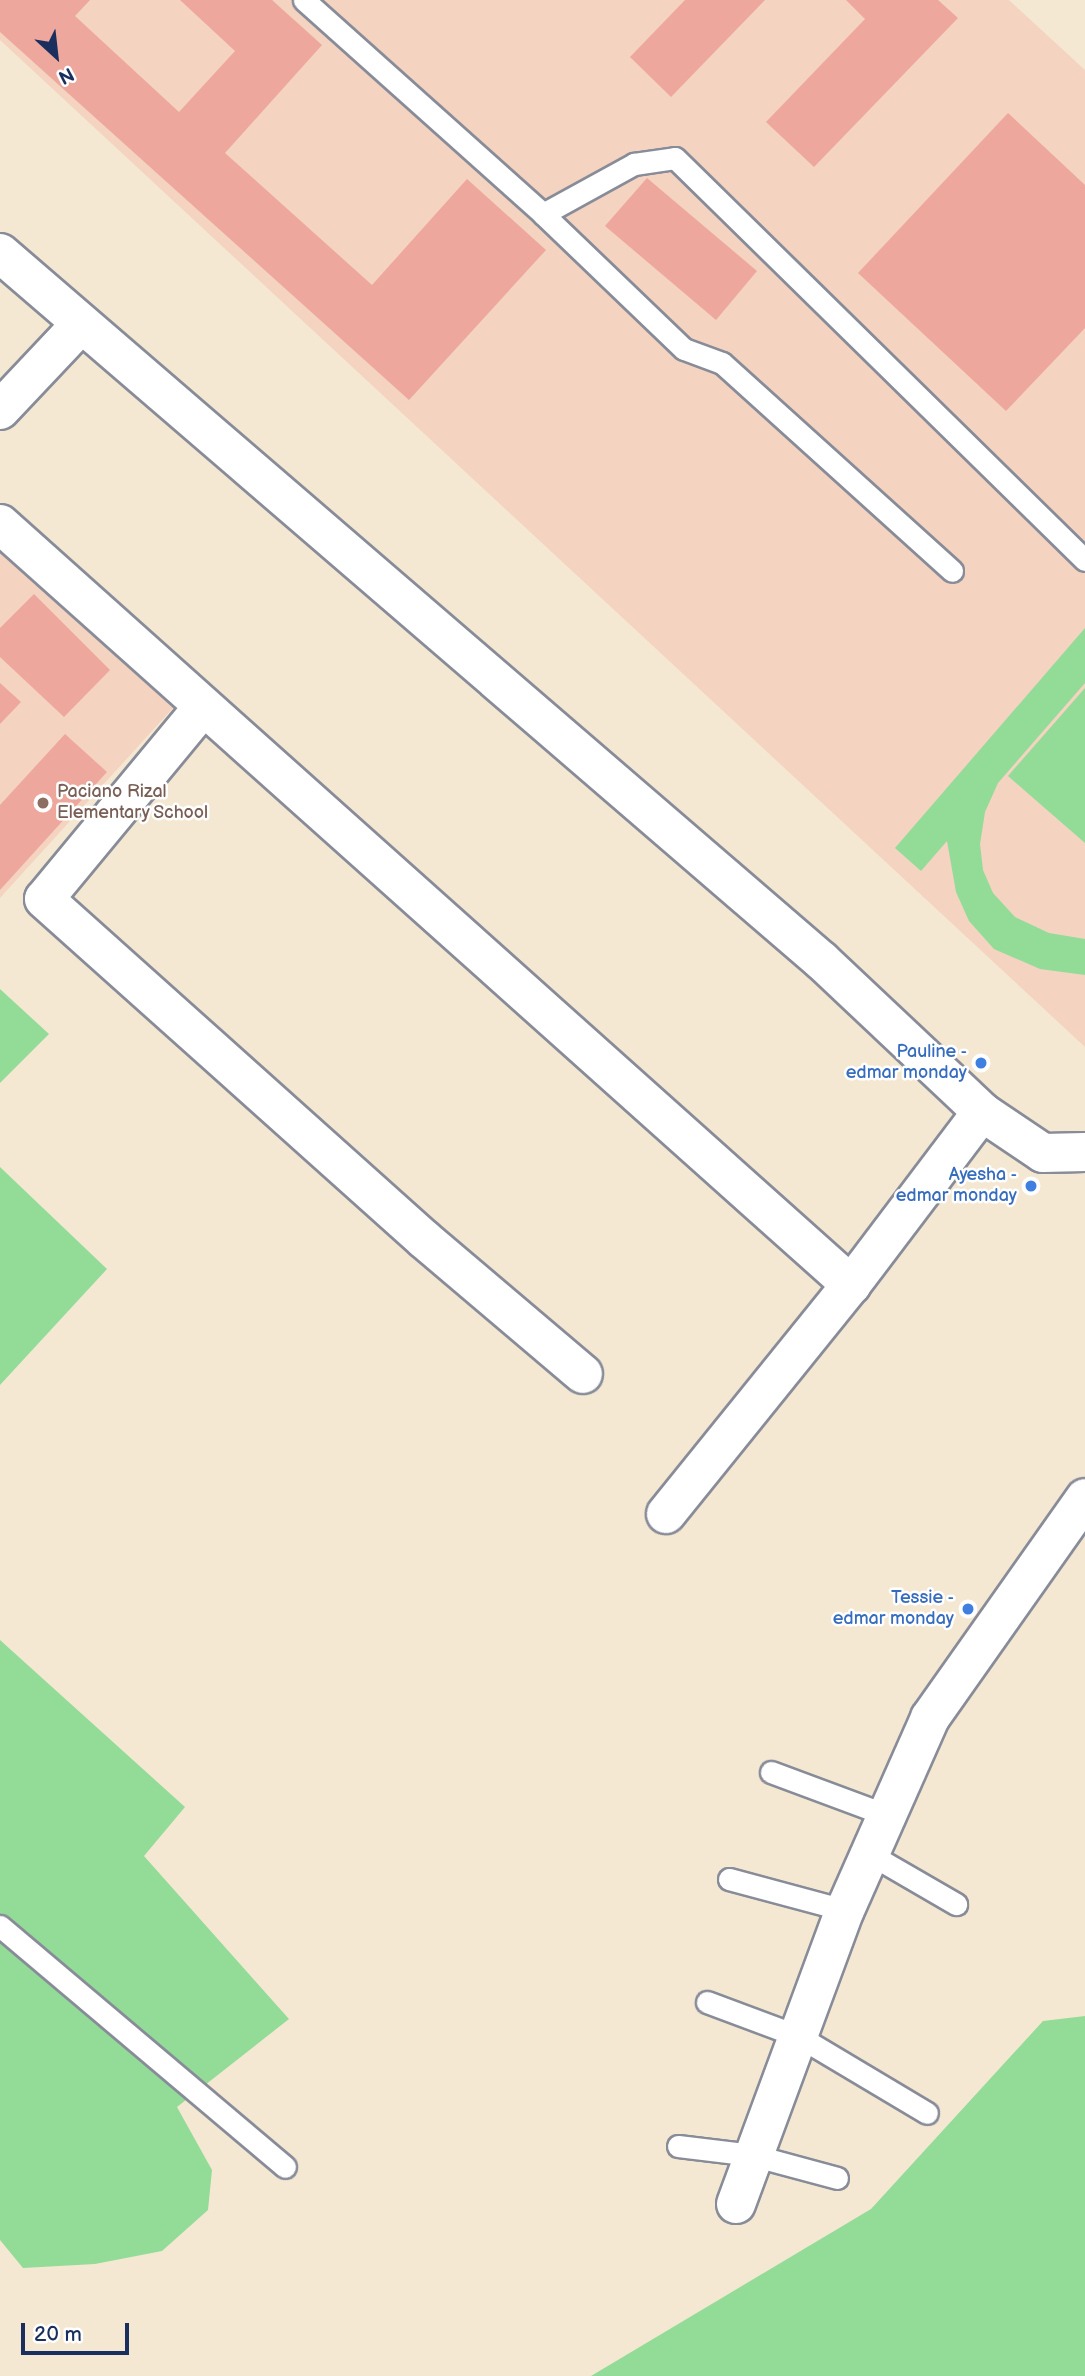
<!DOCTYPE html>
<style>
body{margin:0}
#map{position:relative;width:1085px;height:2376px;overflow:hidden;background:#f5e8d3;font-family:"Balsamiq Sans",sans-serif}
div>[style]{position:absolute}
.built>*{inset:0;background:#f4d3c0}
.green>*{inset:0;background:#92dc98}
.building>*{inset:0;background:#eea79c}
.roads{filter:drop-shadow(2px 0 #888c98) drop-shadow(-2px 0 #888c98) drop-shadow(0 2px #888c98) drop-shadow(0 -2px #888c98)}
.lane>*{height:21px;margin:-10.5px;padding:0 10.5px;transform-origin:10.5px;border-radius:10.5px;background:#fff}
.street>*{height:38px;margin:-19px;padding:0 19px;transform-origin:19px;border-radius:19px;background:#fff}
.dots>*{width:19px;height:19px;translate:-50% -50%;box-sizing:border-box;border:4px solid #fff;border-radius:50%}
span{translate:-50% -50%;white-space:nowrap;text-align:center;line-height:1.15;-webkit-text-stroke:5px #fff;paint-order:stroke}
.education-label{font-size:18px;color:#785e54}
.left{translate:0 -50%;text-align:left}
.shop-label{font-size:18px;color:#366cbe}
.right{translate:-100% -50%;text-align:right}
.north{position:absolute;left:21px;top:21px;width:70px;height:70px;-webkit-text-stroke:5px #fff;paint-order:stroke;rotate:153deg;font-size:19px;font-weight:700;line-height:28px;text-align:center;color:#1b2f5e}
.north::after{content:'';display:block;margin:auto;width:24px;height:32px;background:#1b2f5e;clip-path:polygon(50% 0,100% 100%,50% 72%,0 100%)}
.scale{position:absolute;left:21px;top:2323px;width:108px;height:32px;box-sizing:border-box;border:4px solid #1b2f5e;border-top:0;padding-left:9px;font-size:21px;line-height:24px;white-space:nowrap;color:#1b2f5e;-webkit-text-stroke:5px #fff;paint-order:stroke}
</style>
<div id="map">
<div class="built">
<div style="clip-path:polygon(0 0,1009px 0,1085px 70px,1085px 1047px,0 40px)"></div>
<div style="clip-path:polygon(0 550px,173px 708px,0 898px)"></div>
</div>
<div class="green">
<div style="clip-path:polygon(1085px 628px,1085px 683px,998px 783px,985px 812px,980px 844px,983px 870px,993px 893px,1015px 917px,1049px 933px,1085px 939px,1085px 975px,1040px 969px,994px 949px,969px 921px,956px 892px,947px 841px,921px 871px,895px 848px)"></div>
<div style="clip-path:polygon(1085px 688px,1085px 843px,1008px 776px)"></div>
<div style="clip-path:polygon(0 989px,49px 1034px,0 1083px)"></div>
<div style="clip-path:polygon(0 1167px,107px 1269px,0 1385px)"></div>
<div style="clip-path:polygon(0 1640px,185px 1807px,144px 1856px,289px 2019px,177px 2107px,212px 2170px,208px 2210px,162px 2251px,95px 2264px,23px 2268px,0 2240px)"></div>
<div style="clip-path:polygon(1085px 2016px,1085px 2376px,591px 2376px,871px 2209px,1043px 2021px)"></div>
</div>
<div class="building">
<div style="clip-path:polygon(0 0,90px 0,75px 16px,179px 112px,235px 51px,180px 0,272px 0,322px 45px,225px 153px,372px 285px,467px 179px,546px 250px,409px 400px,0 32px)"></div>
<div style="clip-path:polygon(685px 0,765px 0,671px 97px,630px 57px)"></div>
<div style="clip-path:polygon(846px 0,938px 0,958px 18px,814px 167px,766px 122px,865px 19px)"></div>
<div style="clip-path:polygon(1008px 113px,1085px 185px,1085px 328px,1006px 411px,858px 273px)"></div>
<div style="clip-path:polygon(647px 178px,757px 271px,716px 320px,605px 226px)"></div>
<div style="clip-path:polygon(34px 594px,110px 670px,64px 717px,0 657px,0 628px)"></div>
<div style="clip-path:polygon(0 683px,21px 702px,0 724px)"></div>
<div style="clip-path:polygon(65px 734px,107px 772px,0 890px,0 805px)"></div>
</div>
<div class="roads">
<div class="lane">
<div style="left:304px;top:0;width:321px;rotate:41.8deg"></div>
<div style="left:543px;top:214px;width:195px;rotate:43.8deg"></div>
<div style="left:684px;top:349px;width:40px;rotate:20.2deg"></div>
<div style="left:722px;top:363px;width:310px;rotate:42.1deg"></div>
<div style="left:543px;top:214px;width:104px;rotate:-28.8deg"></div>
<div style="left:634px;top:164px;width:41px;rotate:-8.3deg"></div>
<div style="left:675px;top:158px;width:574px;rotate:44.44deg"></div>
<div style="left:771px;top:1772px;width:121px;rotate:20.4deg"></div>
<div style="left:868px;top:1853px;width:102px;rotate:30.1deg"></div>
<div style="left:729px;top:1879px;width:120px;rotate:15deg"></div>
<div style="left:0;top:1926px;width:373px;rotate:40.2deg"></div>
<div style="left:707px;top:2002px;width:97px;rotate:20.5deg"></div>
<div style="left:798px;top:2036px;width:150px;rotate:30.8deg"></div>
<div style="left:678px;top:2146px;width:75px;rotate:6.9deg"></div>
<div style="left:752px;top:2155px;width:88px;rotate:15.1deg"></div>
</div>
<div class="street">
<div style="left:0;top:253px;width:1085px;rotate:40.74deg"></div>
<div style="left:822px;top:961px;width:220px;rotate:43.3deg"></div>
<div style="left:982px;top:1112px;width:73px;rotate:33.9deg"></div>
<div style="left:1043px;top:1153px;width:42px;rotate:-1.4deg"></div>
<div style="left:0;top:410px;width:117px;rotate:-46.7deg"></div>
<div style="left:0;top:524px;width:1142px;rotate:41.8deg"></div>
<div style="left:203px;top:707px;width:249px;rotate:129.6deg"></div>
<div style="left:44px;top:899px;width:511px;rotate:41.83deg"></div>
<div style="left:425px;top:1240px;width:207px;rotate:40.3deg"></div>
<div style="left:666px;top:1514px;width:294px;rotate:-51.1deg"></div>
<div style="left:851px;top:1285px;width:217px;rotate:-52.9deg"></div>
<div style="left:736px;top:2204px;width:314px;rotate:-69.7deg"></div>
<div style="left:845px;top:1910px;width:210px;rotate:-66.1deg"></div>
<div style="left:930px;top:1718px;width:269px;rotate:-54.8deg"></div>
</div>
</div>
<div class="dots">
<div style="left:43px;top:803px;background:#8d6e63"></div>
<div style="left:981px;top:1063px;background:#3f7fe0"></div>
<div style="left:1031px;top:1186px;background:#3f7fe0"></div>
<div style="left:968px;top:1609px;background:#3f7fe0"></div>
</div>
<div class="education-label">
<span class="left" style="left:57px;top:803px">Paciano Rizal<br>Elementary School</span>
</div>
<div class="shop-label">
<span class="right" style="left:967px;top:1063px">Pauline -<br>edmar monday</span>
<span class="right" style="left:1017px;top:1186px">Ayesha -<br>edmar monday</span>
<span class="right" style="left:954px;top:1609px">Tessie -<br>edmar monday</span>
</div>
<div class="north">N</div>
<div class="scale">20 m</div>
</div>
